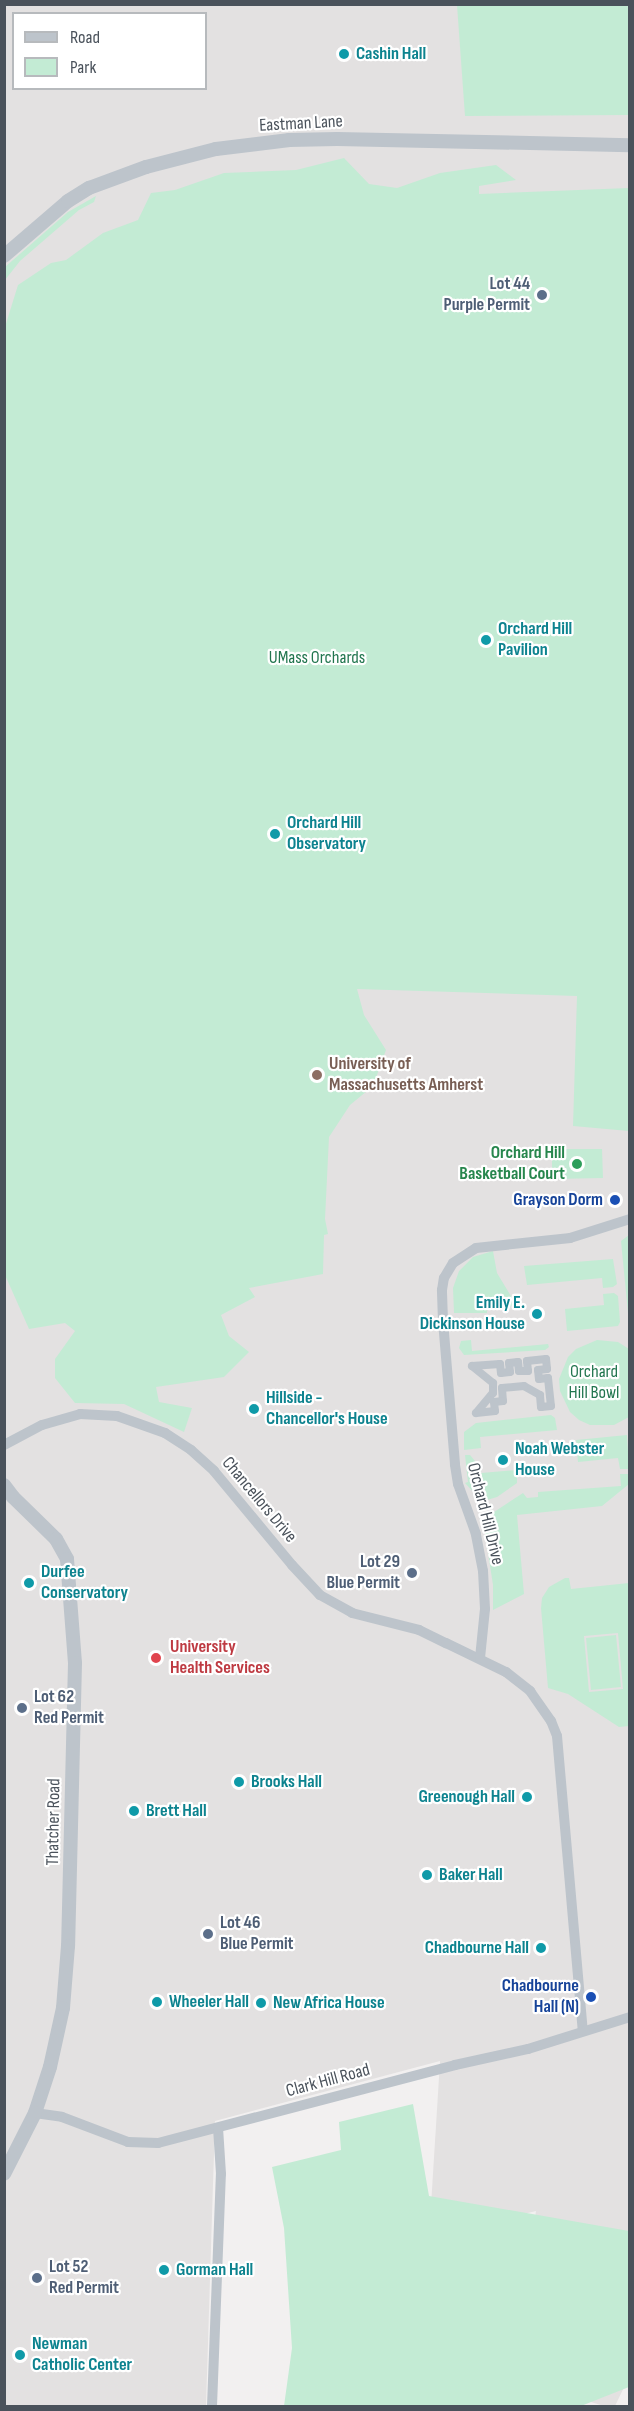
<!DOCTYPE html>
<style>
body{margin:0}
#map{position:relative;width:634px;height:2411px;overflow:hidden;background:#f2f0f0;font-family:"Sofia Sans Condensed",sans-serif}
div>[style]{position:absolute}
.education>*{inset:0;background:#e3e1e1}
.green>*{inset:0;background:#c3ebd4}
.pedestrian>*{height:8px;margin:-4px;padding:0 4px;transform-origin:4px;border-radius:4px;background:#bdc4cb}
.minor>*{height:10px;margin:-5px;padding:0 5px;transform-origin:5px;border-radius:5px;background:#bdc4cb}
.tertiary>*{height:14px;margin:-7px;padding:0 7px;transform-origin:7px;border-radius:7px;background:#bdc4cb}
.dots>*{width:16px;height:16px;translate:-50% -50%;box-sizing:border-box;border:3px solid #fff;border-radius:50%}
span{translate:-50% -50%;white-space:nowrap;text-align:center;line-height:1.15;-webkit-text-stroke:4.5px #fff;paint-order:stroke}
.culture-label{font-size:18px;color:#0d838f;font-weight:700}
.left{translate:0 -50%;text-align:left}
.right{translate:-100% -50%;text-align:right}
.street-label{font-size:18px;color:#4a525b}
.service-label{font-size:18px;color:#4e5e75;font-weight:700}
.park-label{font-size:18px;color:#21754e}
.education-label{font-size:18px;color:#785e54;font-weight:700}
.leisure-label{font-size:18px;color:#27864d;font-weight:700}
.transit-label{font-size:18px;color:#164399;font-weight:700}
.health-label{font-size:18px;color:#be3a42;font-weight:700}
.frame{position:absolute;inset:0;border:6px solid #4a525b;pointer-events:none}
.legend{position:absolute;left:12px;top:12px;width:195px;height:78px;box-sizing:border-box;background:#fff;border:2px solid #b7babd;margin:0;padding:8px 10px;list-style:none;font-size:18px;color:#4a525b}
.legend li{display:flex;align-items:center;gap:12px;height:30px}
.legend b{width:30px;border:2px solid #b7babd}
</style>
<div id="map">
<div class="education">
<div style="clip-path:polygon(evenodd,5px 5px,629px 5px,629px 2377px,615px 2406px,604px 2406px,512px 2378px,536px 2211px,429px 2238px,440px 2061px,215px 2121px,206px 2406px,5px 2406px,5px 5px,14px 14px,206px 14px,206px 88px,14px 88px,14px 14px)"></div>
</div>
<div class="green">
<div style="clip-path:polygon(457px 5px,629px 5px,629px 115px,465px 116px)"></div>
<div style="clip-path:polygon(344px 158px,369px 184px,397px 188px,440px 173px,496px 165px,516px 180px,479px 186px,479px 194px,629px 188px,629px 1131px,573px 1126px,577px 996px,357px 989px,364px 1015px,386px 1050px,373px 1086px,350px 1105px,329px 1137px,325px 1219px,328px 1234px,324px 1235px,323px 1274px,249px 1288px,255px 1297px,221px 1315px,229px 1336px,249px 1352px,224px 1377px,156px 1387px,159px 1402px,192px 1408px,184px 1432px,124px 1404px,75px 1403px,55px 1378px,55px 1359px,75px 1331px,65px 1323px,29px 1329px,5px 1275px,5px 327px,18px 285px,51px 263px,66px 260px,103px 233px,138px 220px,151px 193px,175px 190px,224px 173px,296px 170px)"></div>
<div style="clip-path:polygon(96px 196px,94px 202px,79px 210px,20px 261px,5px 280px,5px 267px,68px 212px)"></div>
<div style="clip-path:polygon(552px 1149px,602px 1149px,603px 1178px,552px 1179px)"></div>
<div style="clip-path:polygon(629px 1235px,629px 1323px,621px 1241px)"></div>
<div style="clip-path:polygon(493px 1251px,497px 1273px,517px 1306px,487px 1308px,487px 1313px,454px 1313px,453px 1288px,459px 1271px,473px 1257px)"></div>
<div style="clip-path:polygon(613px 1259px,617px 1284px,613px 1287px,603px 1288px,602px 1278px,527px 1285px,524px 1266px)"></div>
<div style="clip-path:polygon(614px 1293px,618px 1296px,620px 1322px,618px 1326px,567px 1331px,565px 1309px,604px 1305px,603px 1294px)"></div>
<div style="clip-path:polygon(471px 1340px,472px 1351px,548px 1344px,549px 1347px,545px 1350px,464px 1355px,459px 1348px,461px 1341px)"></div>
<div style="clip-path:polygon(597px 1340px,618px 1342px,629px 1349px,629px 1417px,614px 1425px,590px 1425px,579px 1420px,570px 1412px,560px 1391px,559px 1379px,568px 1357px,576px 1349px)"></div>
<div style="clip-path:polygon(551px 1415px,555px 1418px,557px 1430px,480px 1437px,481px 1448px,464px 1450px,464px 1432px,476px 1423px)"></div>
<div style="clip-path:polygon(627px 1435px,629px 1469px,620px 1469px,618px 1458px,578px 1462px,576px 1440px)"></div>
<div style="clip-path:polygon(465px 1455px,470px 1455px,480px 1467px,481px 1473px,517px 1470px,517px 1483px,497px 1497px,487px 1500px,479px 1498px,465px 1483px,468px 1482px)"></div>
<div style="clip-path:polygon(620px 1474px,629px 1474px,629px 1484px,602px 1506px,517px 1515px,524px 1594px,493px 1610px,493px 1585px,484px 1527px,488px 1516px,523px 1493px,527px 1498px,538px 1497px,538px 1492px,621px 1486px)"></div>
<div style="clip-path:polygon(evenodd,565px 1578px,569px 1578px,571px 1589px,629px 1583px,629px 1726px,619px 1727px,568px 1694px,548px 1688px,541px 1608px,542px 1598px,549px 1587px,565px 1578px,618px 1633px,623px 1689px,589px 1692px,584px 1636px,618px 1633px)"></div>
<div style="clip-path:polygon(616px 1635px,621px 1687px,591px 1690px,586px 1638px)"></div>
<div style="clip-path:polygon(413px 2104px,429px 2196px,629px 2231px,629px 2387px,581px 2406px,284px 2406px,292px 2348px,284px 2228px,272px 2167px,341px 2150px,339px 2122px)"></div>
</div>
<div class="pedestrian">
<div style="left:546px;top:1359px;width:10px;rotate:84deg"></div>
<div style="left:547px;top:1369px;width:9px;rotate:174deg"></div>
<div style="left:538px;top:1370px;width:9px;rotate:84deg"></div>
<div style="left:539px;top:1379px;width:9px;rotate:-6deg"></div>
<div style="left:548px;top:1378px;width:28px;rotate:84deg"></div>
<div style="left:551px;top:1406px;width:10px;rotate:174deg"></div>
<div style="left:541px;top:1407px;width:12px;rotate:-95deg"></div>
<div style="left:540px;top:1395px;width:18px;rotate:-151deg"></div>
<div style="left:524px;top:1386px;width:22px;rotate:175deg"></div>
<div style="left:502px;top:1388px;width:13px;rotate:86deg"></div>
<div style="left:503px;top:1401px;width:9px;rotate:174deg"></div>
<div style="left:494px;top:1402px;width:9px;rotate:84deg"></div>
<div style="left:495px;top:1411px;width:19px;rotate:174deg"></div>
<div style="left:476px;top:1413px;width:26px;rotate:-50deg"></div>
<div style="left:493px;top:1393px;width:10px;rotate:-90deg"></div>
<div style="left:493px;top:1383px;width:27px;rotate:-141deg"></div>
<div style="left:472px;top:1366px;width:28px;rotate:-4deg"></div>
<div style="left:500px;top:1364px;width:9px;rotate:84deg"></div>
<div style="left:501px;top:1373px;width:9px;rotate:-6deg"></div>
<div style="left:510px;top:1372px;width:9px;rotate:-96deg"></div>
<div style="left:509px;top:1363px;width:9px;rotate:-6deg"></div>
<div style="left:518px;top:1362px;width:9px;rotate:84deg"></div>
<div style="left:519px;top:1371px;width:9px"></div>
<div style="left:528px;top:1371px;width:10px;rotate:-96deg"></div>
<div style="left:527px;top:1361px;width:19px;rotate:-6deg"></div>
</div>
<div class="minor">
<div style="left:4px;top:1445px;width:43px;rotate:-27.8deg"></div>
<div style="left:42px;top:1425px;width:40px;rotate:-16deg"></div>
<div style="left:80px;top:1414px;width:37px;rotate:3deg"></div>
<div style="left:117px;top:1416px;width:51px;rotate:19.5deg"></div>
<div style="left:165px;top:1433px;width:31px;rotate:33deg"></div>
<div style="left:191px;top:1450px;width:31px;rotate:42deg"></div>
<div style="left:214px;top:1471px;width:122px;rotate:50.3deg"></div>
<div style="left:292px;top:1565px;width:41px;rotate:47deg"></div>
<div style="left:320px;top:1595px;width:37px;rotate:29deg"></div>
<div style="left:352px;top:1613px;width:69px;rotate:14.2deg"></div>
<div style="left:419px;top:1630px;width:30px;rotate:26deg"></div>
<div style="left:446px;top:1643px;width:67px;rotate:25.8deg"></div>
<div style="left:506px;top:1672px;width:31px;rotate:38deg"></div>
<div style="left:530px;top:1691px;width:37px;rotate:55deg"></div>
<div style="left:551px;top:1721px;width:16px;rotate:68deg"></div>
<div style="left:557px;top:1736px;width:296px;rotate:85deg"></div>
<div style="left:480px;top:1658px;width:49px;rotate:-84.2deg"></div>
<div style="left:485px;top:1609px;width:38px;rotate:-93deg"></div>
<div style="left:483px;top:1571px;width:38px;rotate:-101deg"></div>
<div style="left:476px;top:1534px;width:53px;rotate:-109.8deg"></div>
<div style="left:458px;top:1484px;width:20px;rotate:-99deg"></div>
<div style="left:455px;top:1464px;width:144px;rotate:-94.8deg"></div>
<div style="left:443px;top:1321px;width:31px;rotate:-92deg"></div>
<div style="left:442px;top:1290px;width:12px;rotate:-81deg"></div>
<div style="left:444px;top:1278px;width:17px;rotate:-59deg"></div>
<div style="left:453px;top:1263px;width:27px;rotate:-33deg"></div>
<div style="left:476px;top:1248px;width:95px;rotate:-6.1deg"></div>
<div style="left:570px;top:1238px;width:63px;rotate:-17.6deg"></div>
<div style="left:35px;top:2113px;width:27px;rotate:8deg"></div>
<div style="left:62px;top:2117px;width:71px;rotate:20.7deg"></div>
<div style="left:128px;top:2142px;width:30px;rotate:2deg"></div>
<div style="left:158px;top:2143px;width:307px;rotate:-14.7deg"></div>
<div style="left:455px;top:2065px;width:75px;rotate:-12.4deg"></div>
<div style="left:528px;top:2049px;width:107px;rotate:-17.4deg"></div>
<div style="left:212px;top:2406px;width:232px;rotate:-87.8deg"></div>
<div style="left:221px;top:2174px;width:46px;rotate:-93.7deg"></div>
</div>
<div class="tertiary">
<div style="left:4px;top:256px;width:84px;rotate:-40.7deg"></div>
<div style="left:68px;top:201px;width:25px;rotate:-32deg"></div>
<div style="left:89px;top:188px;width:61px;rotate:-20.2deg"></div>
<div style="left:146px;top:167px;width:72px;rotate:-14.4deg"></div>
<div style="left:216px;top:149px;width:74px;rotate:-7deg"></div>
<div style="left:289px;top:140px;width:48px;rotate:-1.2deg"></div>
<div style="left:337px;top:139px;width:293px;rotate:1.2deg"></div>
<div style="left:4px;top:1485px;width:15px;rotate:53deg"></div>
<div style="left:13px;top:1497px;width:60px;rotate:44.3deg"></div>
<div style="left:56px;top:1539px;width:23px;rotate:61deg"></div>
<div style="left:67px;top:1559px;width:104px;rotate:85.6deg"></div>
<div style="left:75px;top:1663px;width:283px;rotate:91.4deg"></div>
<div style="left:68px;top:1946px;width:62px;rotate:94.6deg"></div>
<div style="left:63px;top:2008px;width:60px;rotate:102.4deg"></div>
<div style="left:50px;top:2067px;width:48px;rotate:108.1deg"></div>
<div style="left:35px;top:2113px;width:68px;rotate:116.9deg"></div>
</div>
<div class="dots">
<div style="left:344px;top:54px;background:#0f9aa8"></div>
<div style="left:542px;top:295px;background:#5c6f8a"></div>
<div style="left:486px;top:640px;background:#0f9aa8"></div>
<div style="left:275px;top:834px;background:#0f9aa8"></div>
<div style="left:317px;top:1075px;background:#8d6e63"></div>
<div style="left:577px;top:1164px;background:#2e9e5b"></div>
<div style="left:615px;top:1200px;background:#1a4fb4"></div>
<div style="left:537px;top:1314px;background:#0f9aa8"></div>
<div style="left:254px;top:1409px;background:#0f9aa8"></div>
<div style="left:503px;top:1460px;background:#0f9aa8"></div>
<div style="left:412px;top:1573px;background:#5c6f8a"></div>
<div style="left:29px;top:1583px;background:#0f9aa8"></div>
<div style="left:156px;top:1658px;background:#e0444e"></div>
<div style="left:22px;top:1708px;background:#5c6f8a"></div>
<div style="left:239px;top:1782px;background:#0f9aa8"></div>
<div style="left:527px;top:1797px;background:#0f9aa8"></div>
<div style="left:134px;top:1811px;background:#0f9aa8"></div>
<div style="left:427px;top:1875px;background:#0f9aa8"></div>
<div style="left:208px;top:1934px;background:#5c6f8a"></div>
<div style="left:541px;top:1948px;background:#0f9aa8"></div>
<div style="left:591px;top:1997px;background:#1a4fb4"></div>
<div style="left:157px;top:2002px;background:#0f9aa8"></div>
<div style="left:261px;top:2003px;background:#0f9aa8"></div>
<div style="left:164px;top:2270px;background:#0f9aa8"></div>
<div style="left:37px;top:2278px;background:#5c6f8a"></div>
<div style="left:20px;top:2355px;background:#0f9aa8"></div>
</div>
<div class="culture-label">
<span class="left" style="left:356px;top:54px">Cashin Hall</span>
<span class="left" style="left:498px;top:640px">Orchard Hill<br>Pavilion</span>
<span class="left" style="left:287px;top:834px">Orchard Hill<br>Observatory</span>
<span class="right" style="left:525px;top:1314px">Emily E.<br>Dickinson House</span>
<span class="left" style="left:266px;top:1409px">Hillside -<br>Chancellor's House</span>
<span class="left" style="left:515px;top:1460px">Noah Webster<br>House</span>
<span class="left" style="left:41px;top:1583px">Durfee<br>Conservatory</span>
<span class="left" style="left:251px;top:1782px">Brooks Hall</span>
<span class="right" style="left:515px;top:1797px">Greenough Hall</span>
<span class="left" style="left:146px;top:1811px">Brett Hall</span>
<span class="left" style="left:439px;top:1875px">Baker Hall</span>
<span class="right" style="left:529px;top:1948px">Chadbourne Hall</span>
<span class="left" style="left:169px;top:2002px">Wheeler Hall</span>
<span class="left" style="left:273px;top:2003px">New Africa House</span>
<span class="left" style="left:176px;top:2270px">Gorman Hall</span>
<span class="left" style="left:32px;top:2355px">Newman<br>Catholic Center</span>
</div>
<div class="street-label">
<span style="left:301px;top:124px;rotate:-3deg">Eastman Lane</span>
<span style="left:259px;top:1500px;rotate:50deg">Chancellors Drive</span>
<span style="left:485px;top:1514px;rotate:76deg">Orchard Hill Drive</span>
<span style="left:54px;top:1822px;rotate:-89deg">Thatcher Road</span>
<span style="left:328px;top:2081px;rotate:-15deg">Clark Hill Road</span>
</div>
<div class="service-label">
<span class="right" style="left:530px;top:295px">Lot 44<br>Purple Permit</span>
<span class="right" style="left:400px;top:1573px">Lot 29<br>Blue Permit</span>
<span class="left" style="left:34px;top:1708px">Lot 62<br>Red Permit</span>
<span class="left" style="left:220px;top:1934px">Lot 46<br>Blue Permit</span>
<span class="left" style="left:49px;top:2278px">Lot 52<br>Red Permit</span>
</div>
<div class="park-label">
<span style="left:317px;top:658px">UMass Orchards</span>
<span style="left:594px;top:1383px">Orchard<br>Hill Bowl</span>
</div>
<div class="education-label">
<span class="left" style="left:329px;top:1075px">University of<br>Massachusetts Amherst</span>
</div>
<div class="leisure-label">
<span class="right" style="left:565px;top:1164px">Orchard Hill<br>Basketball Court</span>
</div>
<div class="transit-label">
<span class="right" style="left:603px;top:1200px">Grayson Dorm</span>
<span class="right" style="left:579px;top:1997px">Chadbourne<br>Hall (N)</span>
</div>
<div class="health-label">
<span class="left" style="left:170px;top:1658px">University<br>Health Services</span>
</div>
<div class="frame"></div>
<ul class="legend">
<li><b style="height:8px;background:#bdc4cb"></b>Road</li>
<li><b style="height:16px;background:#c3ebd4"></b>Park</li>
</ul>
</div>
